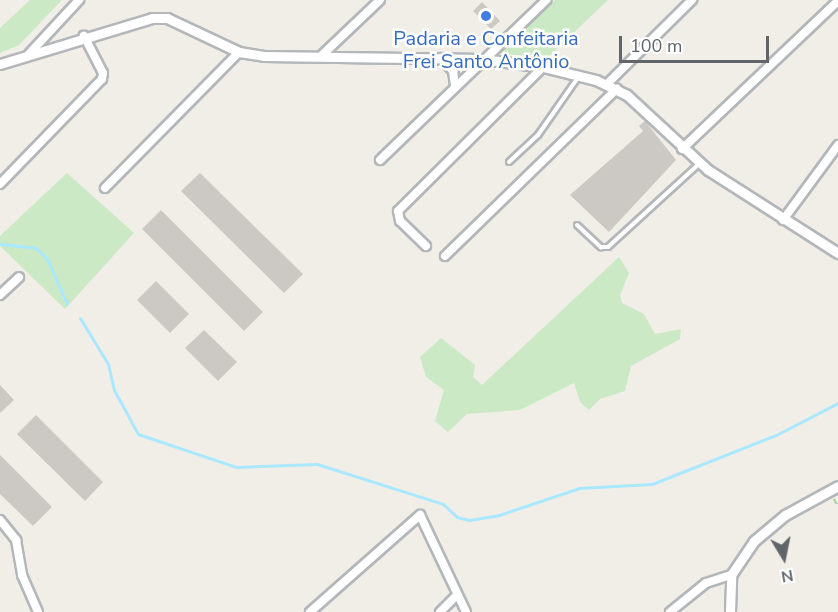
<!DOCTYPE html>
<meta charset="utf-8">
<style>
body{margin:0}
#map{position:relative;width:838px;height:612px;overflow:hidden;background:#f1eee8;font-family:"Nunito Sans",sans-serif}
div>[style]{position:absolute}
.green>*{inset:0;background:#cae9c4}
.stream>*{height:3px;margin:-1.5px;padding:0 1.5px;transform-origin:1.5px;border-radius:1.5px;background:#aae8ff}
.building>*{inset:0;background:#ccc9c5}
.path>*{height:1.5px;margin-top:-0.75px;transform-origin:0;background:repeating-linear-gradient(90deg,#a1d2a7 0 6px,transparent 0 9px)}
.roads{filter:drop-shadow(2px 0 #b3b7ba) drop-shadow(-2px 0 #b3b7ba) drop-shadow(0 2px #b3b7ba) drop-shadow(0 -2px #b3b7ba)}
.service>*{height:4px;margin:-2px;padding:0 2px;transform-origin:2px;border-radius:2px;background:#fff}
.minor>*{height:8px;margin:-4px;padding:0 4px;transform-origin:4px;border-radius:4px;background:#fff}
.tertiary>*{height:9px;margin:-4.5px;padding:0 4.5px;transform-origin:4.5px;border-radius:4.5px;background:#fff}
.dots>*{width:16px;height:16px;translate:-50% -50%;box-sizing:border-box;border:3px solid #fff;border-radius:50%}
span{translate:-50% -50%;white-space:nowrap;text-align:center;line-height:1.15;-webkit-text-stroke:5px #fff;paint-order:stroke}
.shop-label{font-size:20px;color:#366cbe}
.north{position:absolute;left:754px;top:528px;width:60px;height:60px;-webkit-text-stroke:4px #fff;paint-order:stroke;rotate:170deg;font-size:16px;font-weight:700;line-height:24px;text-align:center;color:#5f6568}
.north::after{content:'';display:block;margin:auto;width:21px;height:27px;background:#5f6568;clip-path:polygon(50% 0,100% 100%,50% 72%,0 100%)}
.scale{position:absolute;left:619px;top:36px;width:150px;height:27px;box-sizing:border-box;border:3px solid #5f6568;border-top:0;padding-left:8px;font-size:18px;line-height:21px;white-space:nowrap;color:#5f6568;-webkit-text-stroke:4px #fff;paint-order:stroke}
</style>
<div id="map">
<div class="green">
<div style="clip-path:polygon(30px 0,62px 0,19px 45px,0 53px,0 28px)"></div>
<div style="clip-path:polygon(555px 0,608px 0,546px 59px,499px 53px)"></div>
<div style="clip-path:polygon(67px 173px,134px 233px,65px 309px,0 246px,0 236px)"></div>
<div style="clip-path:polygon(619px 257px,629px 273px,620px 295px,622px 303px,644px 314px,655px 334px,681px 329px,680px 339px,631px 366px,625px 391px,600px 399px,589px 410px,580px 402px,574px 383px,520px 410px,467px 414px,448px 432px,435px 421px,444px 390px,426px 377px,420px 357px,441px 338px,475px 365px,473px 377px,482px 385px)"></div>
</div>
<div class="stream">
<div style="left:0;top:244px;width:36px;rotate:6deg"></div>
<div style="left:36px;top:248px;width:16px;rotate:45deg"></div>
<div style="left:47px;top:259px;width:49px;rotate:66deg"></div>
<div style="left:80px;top:318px;width:54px;rotate:58.7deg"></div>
<div style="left:108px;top:364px;width:27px;rotate:77deg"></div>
<div style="left:114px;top:390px;width:50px;rotate:61.4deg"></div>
<div style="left:138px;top:434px;width:103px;rotate:18.6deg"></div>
<div style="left:236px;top:467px;width:81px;rotate:-2.1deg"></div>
<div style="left:317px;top:464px;width:132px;rotate:17.6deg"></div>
<div style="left:443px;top:504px;width:19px;rotate:43deg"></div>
<div style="left:457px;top:517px;width:12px;rotate:14deg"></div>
<div style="left:469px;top:520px;width:30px;rotate:-9deg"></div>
<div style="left:499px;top:515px;width:84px;rotate:-18.6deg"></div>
<div style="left:579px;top:488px;width:73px;rotate:-3.1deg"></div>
<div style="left:652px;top:484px;width:133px;rotate:-21.6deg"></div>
<div style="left:776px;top:435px;width:70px;rotate:-27.3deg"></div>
</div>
<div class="building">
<div style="clip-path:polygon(482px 2px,500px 21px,491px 29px,473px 11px)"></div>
<div style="clip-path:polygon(645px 121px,676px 160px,609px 232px,570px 195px,643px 131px,639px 126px)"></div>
<div style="clip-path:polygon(200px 173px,303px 274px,284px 293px,181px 191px)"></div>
<div style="clip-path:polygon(161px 210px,263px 312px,244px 331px,142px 229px)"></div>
<div style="clip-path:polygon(156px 281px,189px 314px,170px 333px,137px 300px)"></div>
<div style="clip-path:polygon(204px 330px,237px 362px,218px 381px,185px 348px)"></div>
<div style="clip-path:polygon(0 385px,14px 400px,0 413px)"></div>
<div style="clip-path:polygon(36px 415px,103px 482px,85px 501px,17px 434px)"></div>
<div style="clip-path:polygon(0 455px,52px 507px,33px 526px,0 494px)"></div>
</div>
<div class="path">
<div style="left:834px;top:499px;width:8px;rotate:60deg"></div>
</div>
<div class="roads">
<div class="service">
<div style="left:509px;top:162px;width:40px;rotate:-43deg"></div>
<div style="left:538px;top:135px;width:72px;rotate:-55.2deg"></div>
<div style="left:577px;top:225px;width:33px;rotate:43deg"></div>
<div style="left:601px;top:247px;width:7px"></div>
<div style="left:608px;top:247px;width:123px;rotate:-42.4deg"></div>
</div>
<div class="minor">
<div style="left:29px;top:54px;width:74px;rotate:-47.2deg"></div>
<div style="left:321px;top:56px;width:81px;rotate:-43.5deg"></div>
<div style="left:441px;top:58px;width:18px;rotate:47deg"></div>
<div style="left:453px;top:71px;width:15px;rotate:82deg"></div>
<div style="left:607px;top:84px;width:120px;rotate:-44.7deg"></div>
<div style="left:682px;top:149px;width:215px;rotate:-43.5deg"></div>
<div style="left:380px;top:160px;width:231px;rotate:-43.9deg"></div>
<div style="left:0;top:184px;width:146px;rotate:-45.8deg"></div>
<div style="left:102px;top:79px;width:6px;rotate:-81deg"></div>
<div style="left:103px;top:73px;width:42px;rotate:-117.2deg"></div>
<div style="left:105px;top:188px;width:191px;rotate:-45.4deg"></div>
<div style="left:783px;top:220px;width:93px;rotate:-53.7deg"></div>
<div style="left:426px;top:246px;width:36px;rotate:-136deg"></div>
<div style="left:400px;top:221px;width:10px;rotate:-101deg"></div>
<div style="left:398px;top:211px;width:204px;rotate:-44.8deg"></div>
<div style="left:445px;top:256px;width:240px;rotate:-44.2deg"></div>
<div style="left:0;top:295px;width:26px;rotate:-43deg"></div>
<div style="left:0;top:520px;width:26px;rotate:51deg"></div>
<div style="left:16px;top:540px;width:36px;rotate:80deg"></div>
<div style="left:22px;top:575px;width:40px;rotate:66.6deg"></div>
<div style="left:310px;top:612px;width:147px;rotate:-41.4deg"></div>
<div style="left:420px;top:515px;width:107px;rotate:64.6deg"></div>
<div style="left:440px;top:612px;width:24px;rotate:-45deg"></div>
<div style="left:670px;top:612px;width:46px;rotate:-38.9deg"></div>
<div style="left:706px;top:583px;width:26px;rotate:-18deg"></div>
</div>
<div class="tertiary">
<div style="left:0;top:64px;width:159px;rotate:-16.8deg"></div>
<div style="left:152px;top:18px;width:15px"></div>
<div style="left:167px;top:18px;width:80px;rotate:25.3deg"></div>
<div style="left:239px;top:52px;width:25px;rotate:9deg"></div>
<div style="left:264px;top:56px;width:219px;rotate:0.8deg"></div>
<div style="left:483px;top:59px;width:61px;rotate:7.6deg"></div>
<div style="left:543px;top:67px;width:55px;rotate:13.8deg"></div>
<div style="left:596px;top:80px;width:34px;rotate:26deg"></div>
<div style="left:627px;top:95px;width:110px;rotate:42.8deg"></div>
<div style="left:708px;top:170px;width:154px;rotate:32.6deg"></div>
<div style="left:730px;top:612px;width:37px;rotate:-88deg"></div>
<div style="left:731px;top:575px;width:41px;rotate:-55.9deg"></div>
<div style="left:754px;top:541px;width:40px;rotate:-40deg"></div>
<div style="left:785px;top:515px;width:60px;rotate:-28.7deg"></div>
</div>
</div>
<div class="dots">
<div style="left:486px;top:16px;background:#3f7fe0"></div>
</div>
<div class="shop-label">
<span style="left:486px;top:50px">Padaria e Confeitaria<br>Frei Santo Antônio</span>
</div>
<div class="north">N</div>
<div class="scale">100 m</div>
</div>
